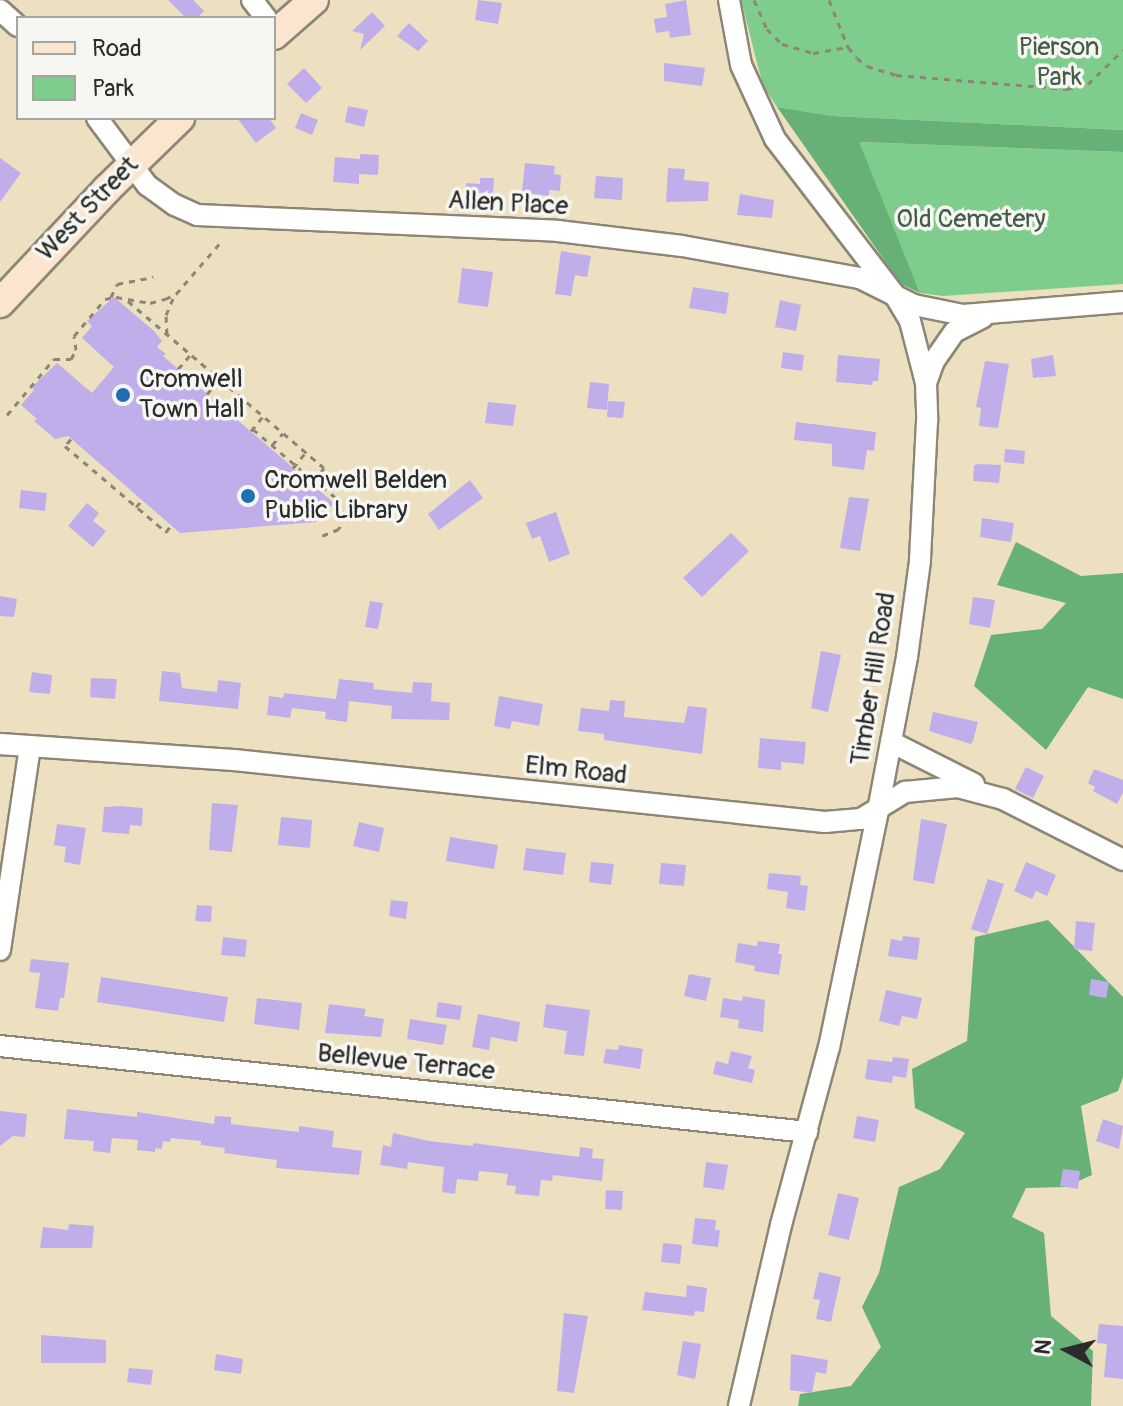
<!DOCTYPE html>
<style>
body{margin:0}
#map{position:relative;width:1123px;height:1406px;overflow:hidden;background:#ede0c0;font-family:Pangolin,sans-serif}
div>[style]{position:absolute}
.green>*{inset:0;background:#7fcd8d}
.forest>*{inset:0;background:#67b078}
.building>*{inset:0;background:#c0aeeb}
.path>*{height:3px;margin-top:-1.5px;transform-origin:0;background:repeating-linear-gradient(90deg,#8c8676 0 6px,transparent 0 12px)}
.roads{filter:drop-shadow(2px 0 #8c8676) drop-shadow(-2px 0 #8c8676) drop-shadow(0 2px #8c8676) drop-shadow(0 -2px #8c8676)}
.minor>*{height:20px;margin:-10px;padding:0 10px;transform-origin:10px;border-radius:10px;background:#fff}
.secondary>*{height:28px;margin:-14px;padding:0 14px;transform-origin:14px;border-radius:14px;background:#fbe5cf}
.dots>*{width:22px;height:22px;translate:-50% -50%;box-sizing:border-box;border:4px solid #f6f6f2;border-radius:50%}
span{translate:-50% -50%;white-space:nowrap;text-align:center;line-height:1.15;-webkit-text-stroke:7px #f6f6f2;paint-order:stroke}
.park-label{font-size:26px;color:#445c48}
.street-label{font-size:26px;color:#2b2b2b}
.poi-label{font-size:26px;color:#2b2b2b}
.left{translate:0 -50%;text-align:left}
.legend{position:absolute;left:16px;top:16px;width:260px;height:104px;box-sizing:border-box;background:#f6f6f2;border:2px solid #a5a5a2;margin:0;padding:10px 14px;list-style:none;font-size:24px;color:#2b2b2b}
.legend li{display:flex;align-items:center;gap:16px;height:40px}
.legend b{width:40px;border:2px solid #a5a5a2}
.north{position:absolute;left:1027px;top:1310px;width:80px;height:80px;-webkit-text-stroke:6px #f6f6f2;paint-order:stroke;rotate:277deg;font-size:22px;font-weight:700;line-height:32px;text-align:center;color:#2b2b2b}
.north::after{content:'';display:block;margin:auto;width:28px;height:36px;background:#2b2b2b;clip-path:polygon(50% 0,100% 100%,50% 72%,0 100%)}
</style>
<div id="map">
<div class="green">
<div style="clip-path:polygon(741px 0,1123px 0,1123px 130px,833px 116px,777px 107px,763px 86px)"></div>
<div style="clip-path:polygon(858px 142px,1123px 152px,1123px 284px,943px 296px,920px 293px)"></div>
</div>
<div class="forest">
<div style="clip-path:polygon(777px 107px,833px 116px,1123px 130px,1123px 152px,859px 142px,920px 293px,901px 284px)"></div>
<div style="clip-path:polygon(1016px 542px,1081px 576px,1123px 573px,1123px 699px,1088px 687px,1046px 750px,974px 686px,991px 635px,1042px 629px,1066px 603px,997px 585px)"></div>
<div style="clip-path:polygon(1048px 920px,1123px 997px,1123px 1077px,1118px 1091px,1081px 1106px,1092px 1175px,1065px 1187px,1026px 1188px,1012px 1217px,1044px 1233px,1051px 1316px,1093px 1351px,1091px 1406px,798px 1406px,800px 1394px,851px 1386px,881px 1347px,862px 1307px,879px 1273px,899px 1187px,940px 1169px,965px 1133px,915px 1108px,912px 1069px,967px 1041px,975px 937px)"></div>
</div>
<div class="building">
<div style="clip-path:polygon(168px 0,193px 0,204px 11px,197px 18px,186px 18px)"></div>
<div style="clip-path:polygon(478px 0,502px 3px,498px 24px,475px 20px)"></div>
<div style="clip-path:polygon(686px 0,691px 35px,670px 38px,669px 31px,656px 33px,654px 19px,667px 17px,665px 4px)"></div>
<div style="clip-path:polygon(372px 12px,385px 26px,360px 50px,364px 34px,352px 31px)"></div>
<div style="clip-path:polygon(409px 23px,428px 41px,418px 51px,397px 36px)"></div>
<div style="clip-path:polygon(664px 63px,705px 68px,702px 86px,664px 81px)"></div>
<div style="clip-path:polygon(304px 68px,322px 88px,306px 103px,287px 84px)"></div>
<div style="clip-path:polygon(348px 106px,368px 110px,364px 127px,345px 122px)"></div>
<div style="clip-path:polygon(301px 113px,318px 120px,312px 135px,295px 128px)"></div>
<div style="clip-path:polygon(237px 118px,269px 118px,276px 128px,256px 143px)"></div>
<div style="clip-path:polygon(360px 154px,379px 155px,378px 175px,359px 174px,359px 184px,333px 182px,335px 157px,360px 159px)"></div>
<div style="clip-path:polygon(0 158px,21px 173px,0 202px)"></div>
<div style="clip-path:polygon(525px 163px,555px 166px,554px 174px,561px 175px,560px 191px,549px 190px,549px 196px,522px 193px)"></div>
<div style="clip-path:polygon(668px 168px,685px 169px,684px 180px,709px 182px,708px 201px,666px 202px)"></div>
<div style="clip-path:polygon(596px 176px,623px 178px,622px 200px,594px 198px)"></div>
<div style="clip-path:polygon(480px 178px,494px 178px,492px 206px,465px 203px,466px 183px,480px 184px)"></div>
<div style="clip-path:polygon(740px 194px,774px 200px,772px 218px,737px 215px)"></div>
<div style="clip-path:polygon(561px 251px,591px 256px,587px 277px,575px 275px,571px 296px,555px 294px)"></div>
<div style="clip-path:polygon(462px 268px,493px 272px,488px 307px,458px 303px)"></div>
<div style="clip-path:polygon(693px 287px,729px 293px,726px 314px,689px 308px)"></div>
<div style="clip-path:polygon(114px 297px,154px 331px,162px 341px,157px 347px,166px 354px,163px 356px,334px 503px,318px 522px,180px 533px,68px 436px,55px 439px,34px 421px,37px 419px,21px 405px,34px 390px,32px 387px,57px 363px,92px 393px,114px 367px,82px 338px,92px 326px,87px 321px)"></div>
<div style="clip-path:polygon(780px 300px,801px 305px,796px 331px,775px 327px)"></div>
<div style="clip-path:polygon(783px 352px,804px 355px,802px 371px,781px 368px)"></div>
<div style="clip-path:polygon(838px 355px,880px 359px,878px 381px,873px 381px,872px 385px,836px 382px)"></div>
<div style="clip-path:polygon(1053px 355px,1056px 376px,1033px 378px,1031px 359px)"></div>
<div style="clip-path:polygon(985px 361px,1009px 364px,998px 428px,979px 426px,981px 408px,976px 407px)"></div>
<div style="clip-path:polygon(590px 382px,609px 384px,607px 410px,587px 408px)"></div>
<div style="clip-path:polygon(608px 401px,625px 402px,623px 418px,607px 417px)"></div>
<div style="clip-path:polygon(488px 402px,516px 405px,513px 426px,485px 423px)"></div>
<div style="clip-path:polygon(796px 422px,876px 432px,874px 451px,867px 450px,864px 470px,832px 466px,832px 444px,794px 440px)"></div>
<div style="clip-path:polygon(1005px 449px,1025px 451px,1024px 464px,1004px 462px)"></div>
<div style="clip-path:polygon(980px 464px,1001px 465px,999px 483px,973px 481px,974px 465px)"></div>
<div style="clip-path:polygon(470px 480px,483px 498px,439px 530px,428px 514px)"></div>
<div style="clip-path:polygon(21px 490px,47px 493px,45px 511px,19px 508px)"></div>
<div style="clip-path:polygon(849px 497px,869px 499px,860px 551px,840px 548px)"></div>
<div style="clip-path:polygon(87px 503px,99px 513px,93px 521px,106px 531px,93px 547px,68px 526px)"></div>
<div style="clip-path:polygon(556px 512px,570px 554px,549px 562px,540px 536px,532px 539px,526px 523px)"></div>
<div style="clip-path:polygon(982px 518px,1014px 523px,1011px 542px,980px 537px)"></div>
<div style="clip-path:polygon(731px 533px,749px 551px,702px 597px,683px 578px)"></div>
<div style="clip-path:polygon(0 596px,17px 599px,14px 617px,0 616px)"></div>
<div style="clip-path:polygon(973px 597px,995px 600px,990px 628px,969px 624px)"></div>
<div style="clip-path:polygon(370px 601px,383px 603px,378px 629px,365px 627px)"></div>
<div style="clip-path:polygon(821px 651px,841px 655px,828px 712px,811px 708px)"></div>
<div style="clip-path:polygon(162px 671px,180px 673px,182px 688px,217px 692px,218px 680px,241px 683px,238px 709px,159px 701px)"></div>
<div style="clip-path:polygon(32px 672px,52px 675px,50px 694px,29px 692px)"></div>
<div style="clip-path:polygon(91px 678px,117px 679px,115px 699px,90px 697px)"></div>
<div style="clip-path:polygon(339px 679px,374px 683px,373px 689px,412px 693px,413px 682px,432px 683px,431px 701px,450px 703px,449px 720px,391px 719px,392px 706px,349px 701px,347px 722px,325px 719px,326px 712px,292px 708px,290px 718px,267px 715px,269px 696px,283px 698px,284px 693px,336px 699px)"></div>
<div style="clip-path:polygon(499px 696px,543px 704px,539px 726px,512px 721px,510px 729px,494px 726px)"></div>
<div style="clip-path:polygon(610px 700px,625px 701px,624px 717px,684px 723px,688px 706px,707px 708px,702px 754px,604px 740px,604px 734px,578px 731px,581px 708px,609px 711px)"></div>
<div style="clip-path:polygon(933px 712px,978px 722px,973px 741px,971px 744px,929px 731px)"></div>
<div style="clip-path:polygon(760px 738px,806px 742px,804px 764px,781px 762px,781px 770px,758px 768px)"></div>
<div style="clip-path:polygon(1026px 767px,1044px 776px,1033px 798px,1015px 789px)"></div>
<div style="clip-path:polygon(1094px 769px,1123px 780px,1123px 792px,1117px 804px,1093px 791px,1095px 787px,1088px 783px)"></div>
<div style="clip-path:polygon(212px 803px,238px 805px,232px 852px,209px 850px)"></div>
<div style="clip-path:polygon(120px 806px,143px 808px,142px 826px,130px 825px,129px 834px,102px 832px,104px 807px)"></div>
<div style="clip-path:polygon(281px 817px,312px 820px,310px 848px,278px 845px)"></div>
<div style="clip-path:polygon(921px 819px,947px 824px,934px 884px,913px 880px)"></div>
<div style="clip-path:polygon(359px 822px,384px 828px,379px 852px,353px 846px)"></div>
<div style="clip-path:polygon(57px 824px,86px 828px,80px 865px,64px 862px,66px 847px,54px 845px)"></div>
<div style="clip-path:polygon(450px 837px,498px 845px,494px 869px,446px 861px)"></div>
<div style="clip-path:polygon(526px 848px,566px 853px,563px 875px,523px 870px)"></div>
<div style="clip-path:polygon(591px 862px,614px 864px,611px 885px,589px 882px)"></div>
<div style="clip-path:polygon(1026px 862px,1056px 875px,1047px 896px,1036px 891px,1032px 899px,1014px 891px)"></div>
<div style="clip-path:polygon(661px 863px,686px 865px,684px 886px,659px 884px)"></div>
<div style="clip-path:polygon(769px 873px,801px 876px,800px 885px,808px 886px,805px 911px,786px 908px,788px 892px,767px 889px)"></div>
<div style="clip-path:polygon(988px 879px,1004px 884px,987px 934px,971px 929px)"></div>
<div style="clip-path:polygon(391px 900px,408px 902px,406px 919px,389px 916px)"></div>
<div style="clip-path:polygon(197px 905px,212px 906px,211px 922px,195px 921px)"></div>
<div style="clip-path:polygon(1076px 921px,1095px 923px,1092px 951px,1074px 949px)"></div>
<div style="clip-path:polygon(903px 936px,920px 938px,917px 960px,888px 956px,891px 939px,902px 941px)"></div>
<div style="clip-path:polygon(223px 937px,247px 940px,245px 957px,221px 955px)"></div>
<div style="clip-path:polygon(758px 941px,780px 944px,778px 954px,782px 954px,779px 975px,754px 971px,755px 966px,735px 962px,738px 943px,757px 946px)"></div>
<div style="clip-path:polygon(31px 959px,69px 963px,64px 998px,60px 998px,58px 1011px,35px 1008px,40px 973px,29px 972px)"></div>
<div style="clip-path:polygon(689px 974px,711px 978px,706px 1001px,684px 996px)"></div>
<div style="clip-path:polygon(101px 977px,228px 997px,224px 1022px,97px 1002px)"></div>
<div style="clip-path:polygon(1091px 979px,1109px 982px,1106px 998px,1089px 995px)"></div>
<div style="clip-path:polygon(886px 990px,922px 998px,917px 1019px,902px 1016px,899px 1026px,879px 1021px)"></div>
<div style="clip-path:polygon(743px 996px,765px 1000px,763px 1032px,738px 1028px,739px 1020px,720px 1017px,723px 998px,742px 1001px)"></div>
<div style="clip-path:polygon(257px 998px,302px 1003px,299px 1030px,254px 1024px)"></div>
<div style="clip-path:polygon(438px 1002px,462px 1006px,460px 1020px,436px 1017px)"></div>
<div style="clip-path:polygon(329px 1004px,366px 1009px,364px 1016px,384px 1019px,381px 1037px,325px 1033px)"></div>
<div style="clip-path:polygon(546px 1004px,590px 1010px,584px 1056px,564px 1054px,567px 1031px,543px 1027px)"></div>
<div style="clip-path:polygon(478px 1014px,520px 1022px,517px 1042px,491px 1037px,489px 1050px,472px 1047px)"></div>
<div style="clip-path:polygon(410px 1019px,447px 1025px,443px 1045px,407px 1039px)"></div>
<div style="clip-path:polygon(619px 1045px,643px 1049px,640px 1069px,603px 1063px,606px 1049px,618px 1050px)"></div>
<div style="clip-path:polygon(731px 1051px,752px 1056px,748px 1068px,755px 1070px,752px 1083px,713px 1074px,716px 1061px,728px 1064px)"></div>
<div style="clip-path:polygon(893px 1057px,909px 1059px,906px 1078px,893px 1076px,892px 1083px,865px 1079px,868px 1059px,892px 1062px)"></div>
<div style="clip-path:polygon(67px 1109px,137px 1117px,137px 1112px,214px 1124px,215px 1116px,231px 1117px,231px 1124px,299px 1132px,299px 1126px,334px 1131px,332px 1147px,362px 1151px,359px 1175px,276px 1168px,277px 1160px,224px 1153px,225px 1148px,201px 1145px,201px 1141px,171px 1138px,170px 1142px,163px 1141px,162px 1149px,155px 1148px,155px 1152px,137px 1150px,138px 1140px,112px 1138px,110px 1153px,93px 1151px,94px 1141px,64px 1139px)"></div>
<div style="clip-path:polygon(0 1111px,27px 1114px,25px 1137px,13px 1136px,0 1146px)"></div>
<div style="clip-path:polygon(857px 1116px,879px 1120px,875px 1142px,853px 1138px)"></div>
<div style="clip-path:polygon(1103px 1119px,1123px 1126px,1119px 1149px,1096px 1141px)"></div>
<div style="clip-path:polygon(393px 1133px,429px 1141px,473px 1146px,473px 1143px,579px 1157px,580px 1147px,593px 1149px,592px 1158px,604px 1159px,602px 1181px,553px 1175px,552px 1181px,541px 1180px,539px 1196px,515px 1194px,516px 1186px,506px 1185px,508px 1174px,479px 1171px,478px 1181px,457px 1179px,455px 1194px,442px 1192px,444px 1167px,408px 1162px,407px 1169px,380px 1165px,383px 1145px,391px 1147px)"></div>
<div style="clip-path:polygon(706px 1162px,728px 1165px,724px 1190px,703px 1187px)"></div>
<div style="clip-path:polygon(1063px 1169px,1080px 1171px,1078px 1189px,1060px 1186px)"></div>
<div style="clip-path:polygon(606px 1190px,623px 1191px,622px 1210px,605px 1209px)"></div>
<div style="clip-path:polygon(838px 1193px,859px 1198px,849px 1240px,828px 1235px)"></div>
<div style="clip-path:polygon(695px 1218px,716px 1220px,715px 1230px,720px 1230px,718px 1247px,692px 1244px)"></div>
<div style="clip-path:polygon(69px 1224px,94px 1226px,92px 1248px,40px 1248px,43px 1227px,68px 1230px)"></div>
<div style="clip-path:polygon(663px 1243px,682px 1245px,680px 1264px,661px 1262px)"></div>
<div style="clip-path:polygon(819px 1272px,841px 1277px,831px 1322px,816px 1319px,820px 1300px,813px 1299px)"></div>
<div style="clip-path:polygon(687px 1285px,707px 1288px,704px 1312px,695px 1311px,694px 1316px,642px 1310px,645px 1292px,686px 1297px)"></div>
<div style="clip-path:polygon(564px 1313px,588px 1316px,574px 1393px,557px 1391px)"></div>
<div style="clip-path:polygon(1099px 1324px,1123px 1326px,1123px 1379px,1104px 1377px,1107px 1344px,1097px 1343px)"></div>
<div style="clip-path:polygon(41px 1335px,106px 1340px,106px 1363px,41px 1363px)"></div>
<div style="clip-path:polygon(683px 1341px,701px 1344px,695px 1379px,677px 1375px)"></div>
<div style="clip-path:polygon(216px 1354px,243px 1359px,241px 1374px,214px 1370px)"></div>
<div style="clip-path:polygon(791px 1354px,828px 1360px,826px 1374px,816px 1372px,812px 1393px,790px 1390px)"></div>
<div style="clip-path:polygon(129px 1368px,153px 1370px,151px 1385px,127px 1382px)"></div>
</div>
<div class="path">
<div style="left:754px;top:0;width:32px;rotate:66deg"></div>
<div style="left:767px;top:29px;width:21px;rotate:45deg"></div>
<div style="left:782px;top:44px;width:32px;rotate:16deg"></div>
<div style="left:813px;top:53px;width:36px;rotate:-10deg"></div>
<div style="left:829px;top:0;width:51px;rotate:68deg"></div>
<div style="left:848px;top:47px;width:14px;rotate:51deg"></div>
<div style="left:857px;top:58px;width:13px;rotate:39deg"></div>
<div style="left:867px;top:66px;width:30px;rotate:17deg"></div>
<div style="left:896px;top:75px;width:172px;rotate:4.7deg"></div>
<div style="left:1067px;top:89px;width:22px;rotate:-13deg"></div>
<div style="left:1088px;top:84px;width:49px;rotate:-44.2deg"></div>
<div style="left:111px;top:297px;width:14px;rotate:-65deg"></div>
<div style="left:117px;top:284px;width:37px;rotate:-11deg"></div>
<div style="left:128px;top:301px;width:257px;rotate:40.4deg"></div>
<div style="left:324px;top:468px;width:13px;rotate:129deg"></div>
<div style="left:316px;top:478px;width:10px;rotate:180deg"></div>
<div style="left:167px;top:334px;width:19px;rotate:-93deg"></div>
<div style="left:166px;top:315px;width:21px;rotate:-67deg"></div>
<div style="left:178px;top:369px;width:20px;rotate:-49deg"></div>
<div style="left:207px;top:394px;width:33px;rotate:-49deg"></div>
<div style="left:7px;top:415px;width:73px;rotate:-50deg"></div>
<div style="left:54px;top:359px;width:17px"></div>
<div style="left:71px;top:359px;width:10px;rotate:-61deg"></div>
<div style="left:76px;top:350px;width:14px;rotate:-98deg"></div>
<div style="left:74px;top:336px;width:48px;rotate:-50deg"></div>
<div style="left:105px;top:299px;width:11px;rotate:-10deg"></div>
<div style="left:116px;top:297px;width:35px;rotate:10deg"></div>
<div style="left:150px;top:303px;width:16px;rotate:-15deg"></div>
<div style="left:165px;top:299px;width:12px;rotate:-24deg"></div>
<div style="left:176px;top:294px;width:67px;rotate:-49.2deg"></div>
<div style="left:253px;top:429px;width:63px;rotate:40.5deg"></div>
<div style="left:251px;top:431px;width:19px;rotate:-51deg"></div>
<div style="left:71px;top:439px;width:9px;rotate:131deg"></div>
<div style="left:65px;top:446px;width:133px;rotate:40.4deg"></div>
<div style="left:166px;top:532px;width:9px;rotate:-54deg"></div>
<div style="left:272px;top:445px;width:16px;rotate:-47deg"></div>
<div style="left:293px;top:468px;width:21px;rotate:-51deg"></div>
<div style="left:313px;top:478px;width:33px;rotate:41deg"></div>
<div style="left:338px;top:500px;width:16px;rotate:68deg"></div>
<div style="left:344px;top:515px;width:15px;rotate:110deg"></div>
<div style="left:339px;top:529px;width:18px;rotate:158deg"></div>
<div style="left:136px;top:507px;width:9px;rotate:-49deg"></div>
</div>
<div class="roads">
<div class="minor">
<div style="left:252px;top:0;width:23px;rotate:52deg"></div>
<div style="left:729px;top:0;width:66px;rotate:79.5deg"></div>
<div style="left:741px;top:65px;width:81px;rotate:65.3deg"></div>
<div style="left:775px;top:139px;width:195px;rotate:52.5deg"></div>
<div style="left:894px;top:294px;width:31px;rotate:59deg"></div>
<div style="left:910px;top:321px;width:64px;rotate:75.5deg"></div>
<div style="left:926px;top:383px;width:38px;rotate:88deg"></div>
<div style="left:927px;top:421px;width:140px;rotate:92.9deg"></div>
<div style="left:920px;top:561px;width:97px;rotate:97.7deg"></div>
<div style="left:907px;top:657px;width:157px;rotate:100.7deg"></div>
<div style="left:878px;top:811px;width:241px;rotate:101.7deg"></div>
<div style="left:829px;top:1047px;width:184px;rotate:105.1deg"></div>
<div style="left:781px;top:1225px;width:186px;rotate:103.1deg"></div>
<div style="left:0;top:10px;width:24px;rotate:42deg"></div>
<div style="left:97px;top:118px;width:84px;rotate:53.3deg"></div>
<div style="left:147px;top:185px;width:34px;rotate:36deg"></div>
<div style="left:175px;top:205px;width:24px;rotate:24deg"></div>
<div style="left:197px;top:215px;width:361px;rotate:2.5deg"></div>
<div style="left:558px;top:231px;width:125px;rotate:6.9deg"></div>
<div style="left:682px;top:246px;width:181px;rotate:10.2deg"></div>
<div style="left:860px;top:278px;width:60px;rotate:26.6deg"></div>
<div style="left:914px;top:305px;width:50px;rotate:11.5deg"></div>
<div style="left:963px;top:315px;width:161px;rotate:-4.6deg"></div>
<div style="left:926px;top:383px;width:23px;rotate:-70deg"></div>
<div style="left:934px;top:361px;width:35px;rotate:-55deg"></div>
<div style="left:954px;top:332px;width:33px;rotate:-27deg"></div>
<div style="left:891px;top:742px;width:93px;rotate:26.8deg"></div>
<div style="left:0;top:744px;width:235px;rotate:3.9deg"></div>
<div style="left:234px;top:760px;width:594px;rotate:5.99deg"></div>
<div style="left:825px;top:822px;width:36px;rotate:-5deg"></div>
<div style="left:861px;top:819px;width:52px;rotate:-31.5deg"></div>
<div style="left:905px;top:792px;width:53px;rotate:-5.4deg"></div>
<div style="left:958px;top:787px;width:47px;rotate:14.9deg"></div>
<div style="left:1003px;top:799px;width:135px;rotate:26.9deg"></div>
<div style="left:0;top:950px;width:206px;rotate:-81.6deg"></div>
<div style="left:0;top:1046px;width:812px;rotate:6.08deg"></div>
</div>
<div class="secondary">
<div style="left:274px;top:35px;width:53px;rotate:-41.2deg"></div>
<div style="left:0;top:303px;width:156px;rotate:-46.8deg"></div>
<div style="left:107px;top:189px;width:102px;rotate:-44.2deg"></div>
</div>
</div>
<div class="dots">
<div style="left:123px;top:395px;background:#1f6fb2"></div>
<div style="left:248px;top:496px;background:#1f6fb2"></div>
</div>
<div class="park-label">
<span style="left:1059px;top:63px">Pierson<br>Park</span>
<span style="left:971px;top:220px">Old Cemetery</span>
</div>
<div class="street-label">
<span style="left:508px;top:204px;rotate:3deg">Allen Place</span>
<span style="left:88px;top:209px;rotate:-46deg">West Street</span>
<span style="left:874px;top:679px;rotate:-81deg">Timber Hill Road</span>
<span style="left:576px;top:771px;rotate:6deg">Elm Road</span>
<span style="left:406px;top:1063px;rotate:6deg">Bellevue Terrace</span>
</div>
<div class="poi-label">
<span class="left" style="left:139px;top:395px">Cromwell<br>Town Hall</span>
<span class="left" style="left:264px;top:496px">Cromwell Belden<br>Public Library</span>
</div>
<ul class="legend">
<li><b style="height:10px;background:#fbe5cf"></b>Road</li>
<li><b style="height:22px;background:#7fcd8d"></b>Park</li>
</ul>
<div class="north">N</div>
</div>
